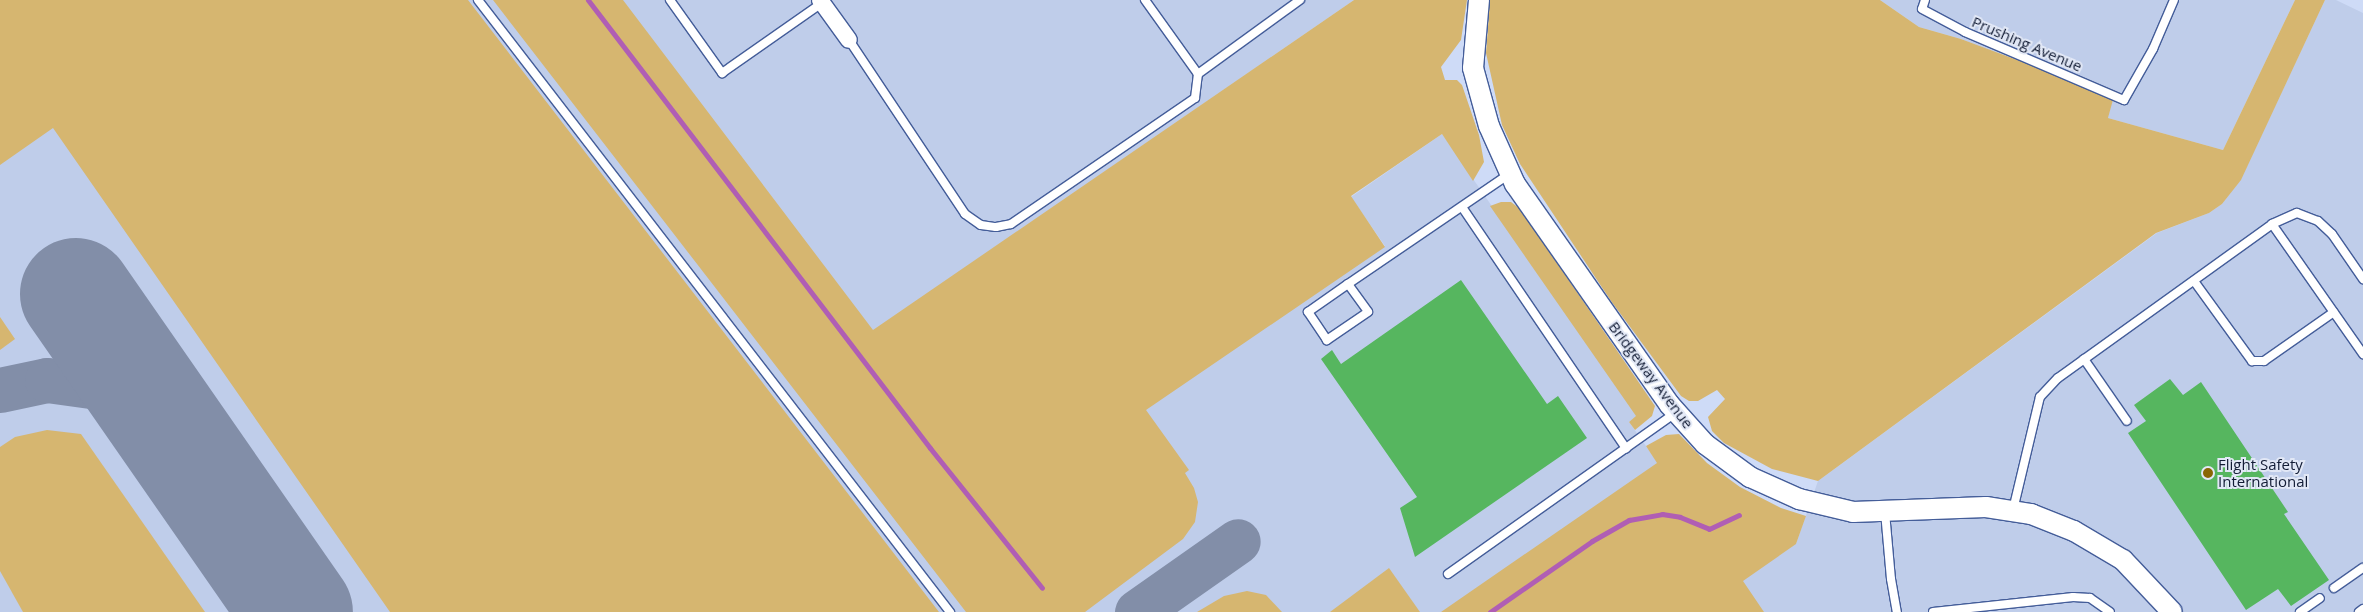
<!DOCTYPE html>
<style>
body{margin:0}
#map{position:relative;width:2363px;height:612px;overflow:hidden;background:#cedbf7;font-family:"Open Sans",sans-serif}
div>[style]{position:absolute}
.built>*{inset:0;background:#bfcdea}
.green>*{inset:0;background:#d6b670}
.stream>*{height:5px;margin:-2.5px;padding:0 2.5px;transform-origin:2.5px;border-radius:2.5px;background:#b05eb4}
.taxiway>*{height:45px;margin:-22.5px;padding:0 22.5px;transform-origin:22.5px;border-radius:22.5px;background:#828ea8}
.runway>*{height:112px;margin:-56px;padding:0 56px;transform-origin:56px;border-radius:56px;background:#828ea8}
.building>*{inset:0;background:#56b65f}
.roads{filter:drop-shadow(1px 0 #445d99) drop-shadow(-1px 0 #445d99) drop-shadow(0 1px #445d99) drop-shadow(0 -1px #445d99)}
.service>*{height:8px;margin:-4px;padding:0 4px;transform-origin:4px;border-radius:4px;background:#fff}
.minor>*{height:16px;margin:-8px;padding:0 8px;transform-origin:8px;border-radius:8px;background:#fff}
.tertiary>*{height:20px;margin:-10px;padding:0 10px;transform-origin:10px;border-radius:10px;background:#fff}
.dots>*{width:14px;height:14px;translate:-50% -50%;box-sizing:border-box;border:2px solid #e2e8f6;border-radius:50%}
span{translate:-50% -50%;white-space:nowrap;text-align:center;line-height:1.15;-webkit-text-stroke:4px #e2e8f6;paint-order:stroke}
.street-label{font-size:15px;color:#121c35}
.poi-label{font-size:15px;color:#121c35}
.left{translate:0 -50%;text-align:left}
</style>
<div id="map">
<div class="built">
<div style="clip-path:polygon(0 0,1354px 0,874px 330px,1385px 246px,1351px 197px,1442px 134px,1637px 416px,1629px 422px,1658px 463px,1796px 544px,1818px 481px,2157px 233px,2209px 213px,2222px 204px,2241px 179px,2325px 0,2336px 0,2363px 13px,2363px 612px,0 612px)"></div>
<div style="clip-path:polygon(1880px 0,2295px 0,2223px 150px,2108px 118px,2113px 96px,1961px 39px,1919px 27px)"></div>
</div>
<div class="green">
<div style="clip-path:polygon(0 0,468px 0,939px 612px,390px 612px,53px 128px,0 165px)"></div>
<div style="clip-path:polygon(493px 0,623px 0,873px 330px,1354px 0,1467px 0,1461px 40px,1441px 67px,1445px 80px,1457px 80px,1462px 85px,1479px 135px,1484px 162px,1473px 181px,1442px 134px,1351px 196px,1385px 247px,1146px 410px,1189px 470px,1185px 473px,1194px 488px,1198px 502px,1195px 522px,1183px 539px,1085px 612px,966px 612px)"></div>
<div style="clip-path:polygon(1490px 0,1880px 0,1919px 27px,1961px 39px,2114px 96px,2108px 118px,2223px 150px,2295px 0,2325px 0,2241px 180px,2222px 204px,2209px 213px,2156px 233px,1818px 481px,1772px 469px,1724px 443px,1712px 431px,1708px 417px,1725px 399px,1717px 390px,1698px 401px,1689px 401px,1681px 396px,1611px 301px,1520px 164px,1502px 125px,1486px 53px)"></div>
<div style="clip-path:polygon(1501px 202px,1511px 202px,1520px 209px,1655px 406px,1652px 416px,1635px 430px,1629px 422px,1636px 416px,1490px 206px)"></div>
<div style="clip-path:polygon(0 317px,15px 339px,0 350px)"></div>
<div style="clip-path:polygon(47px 430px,81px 434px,205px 612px,23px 612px,0 571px,0 447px,15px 437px)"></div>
<div style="clip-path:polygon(1679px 434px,1707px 463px,1740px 487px,1781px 508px,1806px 516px,1796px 544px,1743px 581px,1764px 612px,1441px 612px,1657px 463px,1646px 446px,1666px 435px)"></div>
<div style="clip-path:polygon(1389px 568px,1420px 612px,1330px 612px)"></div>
<div style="clip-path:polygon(1247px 591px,1266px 595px,1282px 612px,1197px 612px,1224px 596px)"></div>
</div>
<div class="stream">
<div style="left:588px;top:0;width:564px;rotate:52.64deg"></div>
<div style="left:930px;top:448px;width:179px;rotate:51.3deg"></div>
<div style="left:1490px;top:612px;width:124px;rotate:-34.8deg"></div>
<div style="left:1592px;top:541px;width:43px;rotate:-29.6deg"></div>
<div style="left:1629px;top:520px;width:34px;rotate:-10deg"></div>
<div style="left:1662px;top:514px;width:18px;rotate:9deg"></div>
<div style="left:1680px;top:517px;width:31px;rotate:22deg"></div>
<div style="left:1709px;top:529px;width:33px;rotate:-25deg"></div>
</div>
<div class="taxiway">
<div style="left:0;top:390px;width:48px;rotate:-12deg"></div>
<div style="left:47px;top:380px;width:51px;rotate:7.8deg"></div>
<div style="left:98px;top:387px;width:33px;rotate:23deg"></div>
<div style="left:128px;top:400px;width:56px;rotate:37.1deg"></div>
<div style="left:1137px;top:612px;width:123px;rotate:-35.1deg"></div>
</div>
<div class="runway">
<div style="left:76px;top:294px;width:387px;rotate:55.2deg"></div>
</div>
<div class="building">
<div style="clip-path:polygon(1461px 280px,1547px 404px,1558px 396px,1587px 438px,1415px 557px,1400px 508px,1417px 497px,1321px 359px,1332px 350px,1341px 364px)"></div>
<div style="clip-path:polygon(2170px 379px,2183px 395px,2201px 382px,2288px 512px,2284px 514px,2329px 580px,2291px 606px,2278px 589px,2246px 610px,2128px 433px,2146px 421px,2134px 405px)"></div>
</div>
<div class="roads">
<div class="service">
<div style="left:478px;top:0;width:773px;rotate:52.36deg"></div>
<div style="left:670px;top:0;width:90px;rotate:54.5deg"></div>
<div style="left:722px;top:73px;width:122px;rotate:-35deg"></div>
<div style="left:1925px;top:0;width:9px;rotate:108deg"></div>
<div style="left:1922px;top:9px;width:49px;rotate:28.1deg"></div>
<div style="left:1965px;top:32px;width:173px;rotate:23.2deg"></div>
<div style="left:2124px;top:100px;width:59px;rotate:-60.4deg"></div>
<div style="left:2153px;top:49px;width:53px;rotate:-66.8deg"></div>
<div style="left:849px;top:40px;width:209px;rotate:56.3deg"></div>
<div style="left:965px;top:214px;width:19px;rotate:35deg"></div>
<div style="left:981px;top:225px;width:15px;rotate:8deg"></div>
<div style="left:996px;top:227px;width:15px;rotate:-11deg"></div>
<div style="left:1011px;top:224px;width:223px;rotate:-34.4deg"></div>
<div style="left:1195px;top:98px;width:24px;rotate:-83deg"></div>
<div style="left:1198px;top:74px;width:91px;rotate:-125.6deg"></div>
<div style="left:1198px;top:74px;width:126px;rotate:-36deg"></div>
<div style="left:1462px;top:207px;width:292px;rotate:55.8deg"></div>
<div style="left:2272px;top:224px;width:159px;rotate:55deg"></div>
<div style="left:2194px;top:281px;width:99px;rotate:54.1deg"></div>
<div style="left:2252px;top:361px;width:12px"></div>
<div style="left:2264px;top:361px;width:85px;rotate:-35deg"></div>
<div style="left:1348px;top:284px;width:34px;rotate:54deg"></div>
<div style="left:1368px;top:312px;width:50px;rotate:145.7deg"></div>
<div style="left:1327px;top:340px;width:34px;rotate:-124deg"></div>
<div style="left:1308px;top:312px;width:49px;rotate:-35deg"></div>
<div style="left:1348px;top:284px;width:195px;rotate:-34.3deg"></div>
<div style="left:2084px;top:359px;width:75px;rotate:55.3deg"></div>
<div style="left:2013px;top:510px;width:116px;rotate:-76.6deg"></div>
<div style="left:2040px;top:397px;width:26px;rotate:-47deg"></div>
<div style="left:2058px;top:378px;width:264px;rotate:-35.7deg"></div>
<div style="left:2272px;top:224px;width:27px;rotate:-24deg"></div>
<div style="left:2297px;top:213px;width:22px;rotate:21deg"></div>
<div style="left:2318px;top:221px;width:19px;rotate:43deg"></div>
<div style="left:2332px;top:234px;width:55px;rotate:55.4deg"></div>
<div style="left:1885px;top:512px;width:67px;rotate:84.9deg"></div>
<div style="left:1891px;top:579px;width:34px;rotate:80deg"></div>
<div style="left:1448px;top:574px;width:278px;rotate:-35.3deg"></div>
<div style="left:2334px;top:588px;width:35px;rotate:-35deg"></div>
<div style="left:1933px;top:612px;width:141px;rotate:-6.1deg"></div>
<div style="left:2073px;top:597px;width:17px;rotate:3deg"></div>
<div style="left:2090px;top:598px;width:24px;rotate:35deg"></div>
<div style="left:2300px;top:612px;width:24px;rotate:-35deg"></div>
<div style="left:2359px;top:612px;width:5px;rotate:-37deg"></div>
</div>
<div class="minor">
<div style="left:820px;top:0;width:49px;rotate:54.1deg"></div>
</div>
<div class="tertiary">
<div style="left:1479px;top:0;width:68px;rotate:95deg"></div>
<div style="left:1473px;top:68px;width:60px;rotate:74.6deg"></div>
<div style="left:1489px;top:126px;width:64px;rotate:65.9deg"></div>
<div style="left:1515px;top:184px;width:269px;rotate:55deg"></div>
<div style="left:1669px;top:404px;width:54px;rotate:48deg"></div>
<div style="left:1705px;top:444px;width:56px;rotate:36.3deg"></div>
<div style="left:1750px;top:477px;width:54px;rotate:24.2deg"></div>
<div style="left:1799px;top:499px;width:56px;rotate:13.5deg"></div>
<div style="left:1853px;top:512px;width:133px;rotate:-2.2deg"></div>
<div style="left:1986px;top:507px;width:46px;rotate:8.8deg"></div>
<div style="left:2031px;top:514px;width:46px;rotate:21.6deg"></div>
<div style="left:2074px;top:531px;width:57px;rotate:30.6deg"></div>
<div style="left:2123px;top:560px;width:71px;rotate:46.7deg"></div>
</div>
</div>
<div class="dots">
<div style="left:2208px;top:473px;background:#896704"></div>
</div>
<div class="street-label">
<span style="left:2027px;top:44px;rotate:23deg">Prushing Avenue</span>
<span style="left:1651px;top:375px;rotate:53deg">Bridgeway Avenue</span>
</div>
<div class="poi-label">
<span class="left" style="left:2218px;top:473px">Flight Safety<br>International</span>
</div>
</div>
